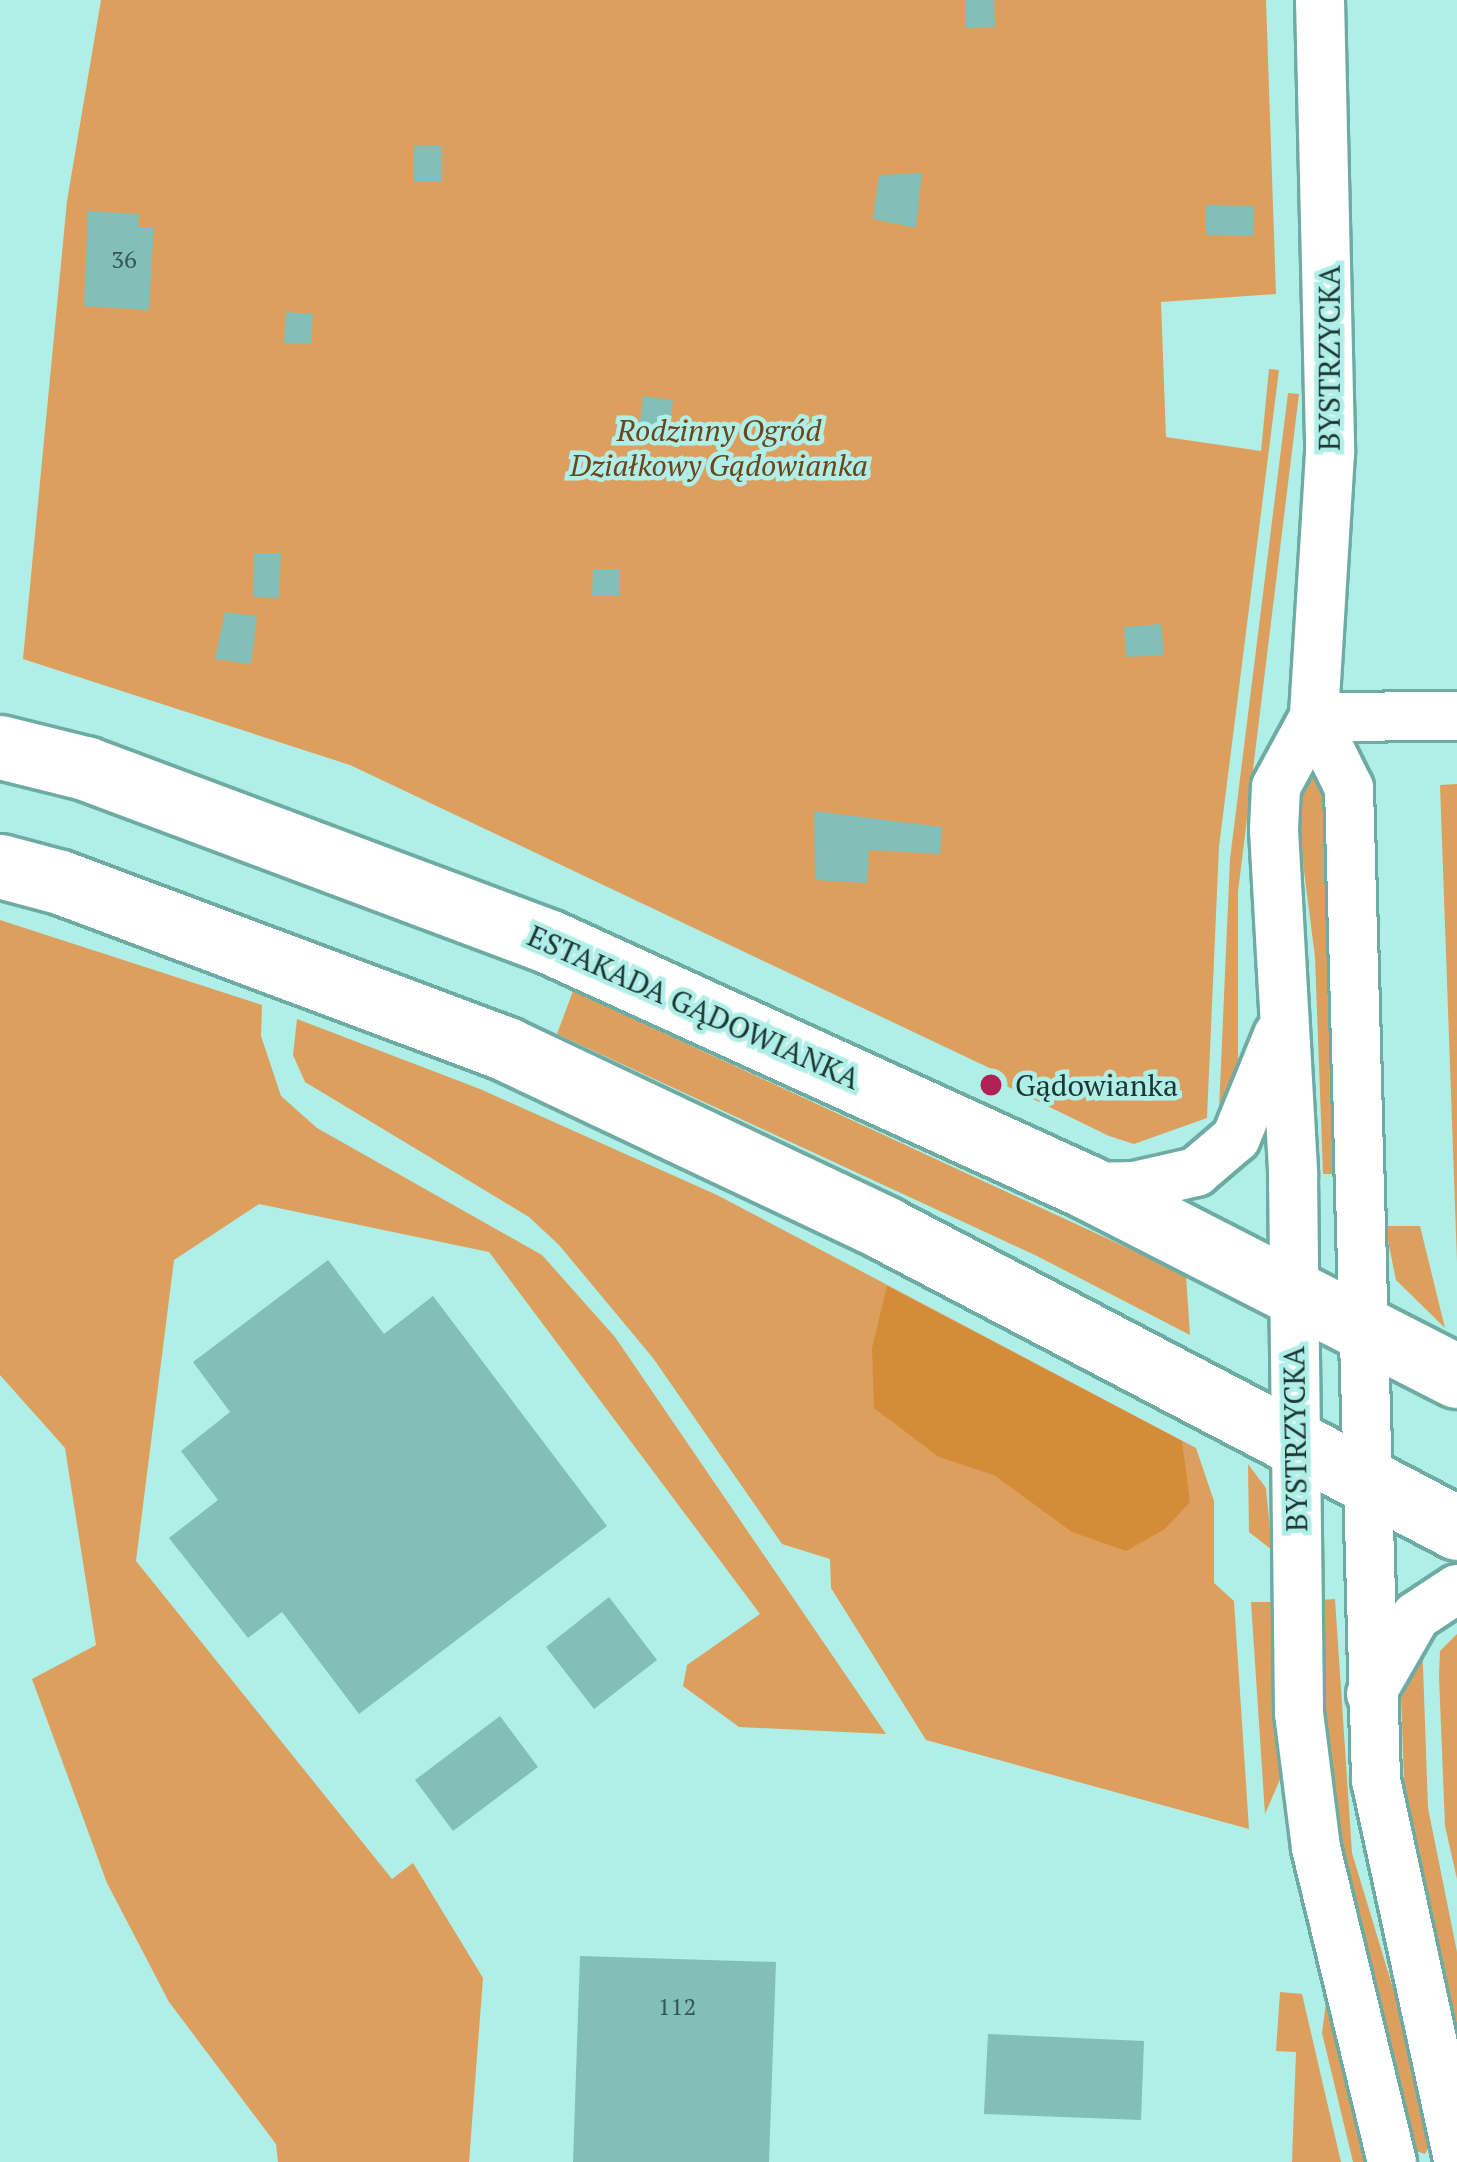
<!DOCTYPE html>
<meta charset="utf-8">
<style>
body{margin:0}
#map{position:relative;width:1457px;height:2162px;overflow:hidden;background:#b0efe7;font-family:"PT Serif",serif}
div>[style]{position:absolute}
.green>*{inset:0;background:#dd9f5e}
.forest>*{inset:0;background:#d58c39}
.building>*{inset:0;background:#82bfb8}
.roads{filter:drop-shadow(3px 0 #6eaba3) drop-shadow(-3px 0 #6eaba3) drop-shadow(0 3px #6eaba3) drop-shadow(0 -3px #6eaba3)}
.minor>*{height:48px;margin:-24px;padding:0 24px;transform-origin:24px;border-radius:24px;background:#fff}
.major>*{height:63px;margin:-31.5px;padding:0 31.5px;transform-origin:31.5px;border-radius:31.5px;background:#fff}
.dots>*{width:33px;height:33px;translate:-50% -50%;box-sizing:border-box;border:6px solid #b0efe7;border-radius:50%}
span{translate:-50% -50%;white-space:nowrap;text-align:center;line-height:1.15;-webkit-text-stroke:9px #b0efe7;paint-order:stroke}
.number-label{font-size:24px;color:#365854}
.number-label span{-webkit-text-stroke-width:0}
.street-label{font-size:30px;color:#1d3633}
.park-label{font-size:30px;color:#6c451b;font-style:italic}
.poi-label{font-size:30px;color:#1d3633}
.left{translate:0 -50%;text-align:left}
</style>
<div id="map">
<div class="green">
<div style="clip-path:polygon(101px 0,1266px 0,1276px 294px,1161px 302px,1166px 437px,1261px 451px,1269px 369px,1279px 370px,1219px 847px,1207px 1118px,1134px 1144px,1109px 1136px,996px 1081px,1000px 1073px,350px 765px,23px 659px,67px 201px)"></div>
<div style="clip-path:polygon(1288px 393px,1299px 394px,1238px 892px,1238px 1070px,1218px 1133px,1230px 859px)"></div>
<div style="clip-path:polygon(1313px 757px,1325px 761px,1340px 1174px,1323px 1174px,1315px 957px,1297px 816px,1297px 794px)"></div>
<div style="clip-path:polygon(1457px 784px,1457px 1262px,1440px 785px)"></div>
<div style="clip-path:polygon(0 920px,262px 1005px,261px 1036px,281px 1096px,317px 1128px,542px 1255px,615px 1337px,886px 1734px,739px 1727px,683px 1686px,687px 1665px,760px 1614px,489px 1252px,259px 1204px,174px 1260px,136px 1561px,392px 1879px,413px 1863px,483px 1978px,469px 2162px,278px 2162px,276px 2144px,169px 2002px,107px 1883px,32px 1679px,96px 1645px,65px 1448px,0 1375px)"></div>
<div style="clip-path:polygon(573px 991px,1186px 1275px,1190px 1335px,1037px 1256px,557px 1034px)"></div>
<div style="clip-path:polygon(297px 1019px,480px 1089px,717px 1195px,1196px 1448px,1214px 1501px,1214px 1583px,1234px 1601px,1249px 1829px,926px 1740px,831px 1588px,830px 1559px,782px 1544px,653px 1358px,559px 1245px,529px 1217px,305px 1082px,293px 1055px)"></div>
<div style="clip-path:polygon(1385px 1226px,1420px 1226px,1445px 1328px,1396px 1280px)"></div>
<div style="clip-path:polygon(1248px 1464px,1266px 1488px,1272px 1550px,1249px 1532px)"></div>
<div style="clip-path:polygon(1335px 1599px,1352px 1853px,1405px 2028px,1432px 2140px,1425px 2154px,1409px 2149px,1330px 1806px,1319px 1600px)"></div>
<div style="clip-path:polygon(1251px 1602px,1273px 1602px,1282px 1775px,1265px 1814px)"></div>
<div style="clip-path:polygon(1457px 1634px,1457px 1879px,1445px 1826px,1439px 1676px,1440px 1651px)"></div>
<div style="clip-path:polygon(1422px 1638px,1428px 1808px,1457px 1952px,1457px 2051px,1404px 1780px,1401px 1697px)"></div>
<div style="clip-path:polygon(1280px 1992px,1302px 1994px,1341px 2162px,1292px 2162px,1296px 2052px,1276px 2051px)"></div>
<div style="clip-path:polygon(1327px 1995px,1367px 2162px,1353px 2162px,1322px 2033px)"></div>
</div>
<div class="forest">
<div style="clip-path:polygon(887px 1286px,1182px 1441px,1190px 1502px,1165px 1529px,1126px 1551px,1072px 1532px,994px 1475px,939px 1457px,874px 1408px,872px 1348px)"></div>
</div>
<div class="building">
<div style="clip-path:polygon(965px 0,994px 0,995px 27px,965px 28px)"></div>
<div style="clip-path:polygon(414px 146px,442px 146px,442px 182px,414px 182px)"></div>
<div style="clip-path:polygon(922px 173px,916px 228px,873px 219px,879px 175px)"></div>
<div style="clip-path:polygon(1206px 205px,1254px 206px,1253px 236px,1206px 235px)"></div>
<div style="clip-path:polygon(88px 211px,139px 214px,138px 227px,154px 227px,149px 310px,84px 306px)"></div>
<div style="clip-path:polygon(286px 312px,313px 314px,311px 344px,284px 343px)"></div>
<div style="clip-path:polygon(643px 396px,673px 400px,670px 428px,640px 424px)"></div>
<div style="clip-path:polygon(254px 553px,281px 553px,279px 598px,253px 597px)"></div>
<div style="clip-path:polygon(593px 569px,620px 569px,620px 596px,592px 596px)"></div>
<div style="clip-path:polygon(225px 612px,257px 616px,251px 664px,215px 659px)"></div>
<div style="clip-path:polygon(1161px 624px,1164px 655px,1126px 657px,1124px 627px)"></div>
<div style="clip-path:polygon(814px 811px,942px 827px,940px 854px,869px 850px,867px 883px,815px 880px)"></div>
<div style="clip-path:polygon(328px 1260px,384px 1334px,433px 1296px,607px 1526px,359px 1714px,282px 1612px,248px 1638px,169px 1538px,218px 1500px,181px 1451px,230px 1412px,193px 1362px)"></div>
<div style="clip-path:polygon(609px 1597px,657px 1660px,594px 1709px,546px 1647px)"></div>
<div style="clip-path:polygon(500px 1716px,538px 1767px,453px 1831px,415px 1780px)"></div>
<div style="clip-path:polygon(580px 1956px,776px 1962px,769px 2162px,573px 2162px)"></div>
<div style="clip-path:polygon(988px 2034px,1144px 2041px,1141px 2120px,984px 2114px)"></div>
</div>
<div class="roads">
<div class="minor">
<div style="left:1320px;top:0;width:453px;rotate:88.7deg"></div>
<div style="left:1330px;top:453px;width:264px;rotate:93.5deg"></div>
<div style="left:1314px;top:717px;width:80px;rotate:118.5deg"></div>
<div style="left:1276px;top:787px;width:43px;rotate:92.7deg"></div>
<div style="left:1274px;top:830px;width:346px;rotate:86.8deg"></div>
<div style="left:1293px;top:1175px;width:538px;rotate:89.36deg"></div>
<div style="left:1299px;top:1713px;width:136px;rotate:82.8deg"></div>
<div style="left:1316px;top:1848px;width:323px;rotate:76.4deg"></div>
<div style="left:1314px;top:717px;width:79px;rotate:63.8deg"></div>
<div style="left:1349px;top:788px;width:992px;rotate:88.44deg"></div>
<div style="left:1376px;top:1780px;width:385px;rotate:77.8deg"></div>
<div style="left:1314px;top:717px;width:143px;rotate:-0.4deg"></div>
<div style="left:1087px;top:1187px;width:48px;rotate:-1.2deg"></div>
<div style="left:1135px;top:1186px;width:63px;rotate:-12.9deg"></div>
<div style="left:1196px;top:1172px;width:52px;rotate:-40.4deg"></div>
<div style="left:1236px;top:1138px;width:111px;rotate:-67.8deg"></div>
<div style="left:1371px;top:1694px;width:90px;rotate:-60deg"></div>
<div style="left:1416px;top:1616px;width:49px;rotate:-33.4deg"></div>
</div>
<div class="major">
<div style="left:0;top:747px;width:88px;rotate:13.9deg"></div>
<div style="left:85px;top:768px;width:496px;rotate:20.5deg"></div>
<div style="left:550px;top:942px;width:590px;rotate:24.52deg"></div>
<div style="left:1087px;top:1187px;width:415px;rotate:27.1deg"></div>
<div style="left:0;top:866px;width:62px;rotate:14.9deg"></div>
<div style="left:60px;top:882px;width:476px;rotate:20.5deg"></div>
<div style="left:506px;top:1049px;width:418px;rotate:25.3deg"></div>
<div style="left:884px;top:1228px;width:647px;rotate:27.63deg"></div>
</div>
</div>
<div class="dots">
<div style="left:991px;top:1085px;background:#b12154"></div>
</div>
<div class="number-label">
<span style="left:124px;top:260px">36</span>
<span style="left:677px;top:2007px">112</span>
</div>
<div class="street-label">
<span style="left:1329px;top:358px;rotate:-90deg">BYSTRZYCKA</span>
<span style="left:694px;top:1007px;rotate:24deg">ESTAKADA GĄDOWIANKA</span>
<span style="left:1295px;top:1439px;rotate:-91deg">BYSTRZYCKA</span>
</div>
<div class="park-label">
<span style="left:719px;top:447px">Rodzinny Ogród<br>Działkowy Gądowianka</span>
</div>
<div class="poi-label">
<span class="left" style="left:1015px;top:1085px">Gądowianka</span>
</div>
</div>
